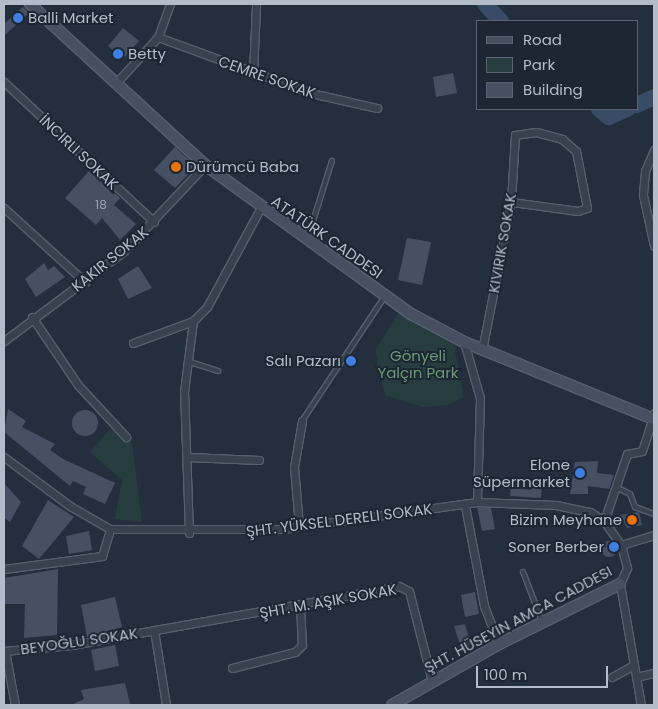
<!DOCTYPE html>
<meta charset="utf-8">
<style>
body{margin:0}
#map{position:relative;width:658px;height:709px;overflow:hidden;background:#242f3e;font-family:Poppins,sans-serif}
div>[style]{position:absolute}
.green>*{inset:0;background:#263c3f}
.river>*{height:16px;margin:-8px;padding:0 8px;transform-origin:8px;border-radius:8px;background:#394c67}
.building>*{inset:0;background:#455162}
.round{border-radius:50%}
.roads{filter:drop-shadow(1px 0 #565f6c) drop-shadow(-1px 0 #565f6c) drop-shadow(0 1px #565f6c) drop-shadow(0 -1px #565f6c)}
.lane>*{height:4px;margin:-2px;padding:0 2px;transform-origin:2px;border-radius:2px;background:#38414e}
.street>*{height:7px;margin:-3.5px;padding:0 3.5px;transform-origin:3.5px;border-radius:3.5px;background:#38414e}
.secondary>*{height:10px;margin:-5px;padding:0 5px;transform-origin:5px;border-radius:5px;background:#465061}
.dots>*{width:14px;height:14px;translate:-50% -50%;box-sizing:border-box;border:2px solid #1d2633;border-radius:50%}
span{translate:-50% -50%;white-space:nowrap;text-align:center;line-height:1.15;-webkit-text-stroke:4px #1d2633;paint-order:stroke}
.number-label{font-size:12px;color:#98a1af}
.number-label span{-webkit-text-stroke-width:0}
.poi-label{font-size:15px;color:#b4bcc9}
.left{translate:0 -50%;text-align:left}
.right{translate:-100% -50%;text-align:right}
.street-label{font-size:15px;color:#b4bcc9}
.park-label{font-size:15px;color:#6b9a76}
.frame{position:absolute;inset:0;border:5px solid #b4bcc9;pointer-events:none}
.legend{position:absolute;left:476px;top:20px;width:162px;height:90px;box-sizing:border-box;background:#1d2633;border:1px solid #59626f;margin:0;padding:6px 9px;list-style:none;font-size:15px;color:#b4bcc9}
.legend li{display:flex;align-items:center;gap:10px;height:25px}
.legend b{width:25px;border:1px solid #59626f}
.scale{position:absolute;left:476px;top:666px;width:132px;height:22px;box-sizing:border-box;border:2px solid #b4bcc9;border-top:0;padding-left:6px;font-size:15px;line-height:18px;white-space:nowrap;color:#b4bcc9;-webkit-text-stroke:4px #1d2633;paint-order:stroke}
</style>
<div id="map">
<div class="green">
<div style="clip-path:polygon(399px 311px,458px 340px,455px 351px,464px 397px,448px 405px,422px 407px,385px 395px,375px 351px)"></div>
<div style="clip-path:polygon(110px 429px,132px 443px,142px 522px,115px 519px,122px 480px,90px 452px)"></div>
</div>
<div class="river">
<div style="left:485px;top:4px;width:23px;rotate:47deg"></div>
<div style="left:637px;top:105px;width:19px;rotate:-25deg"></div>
<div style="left:599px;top:109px;width:13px;rotate:39deg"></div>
<div style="left:609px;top:117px;width:20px;rotate:-24deg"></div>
</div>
<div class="building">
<div style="clip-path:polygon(23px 7px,29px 13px,4px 36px,4px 24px)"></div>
<div style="clip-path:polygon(123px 28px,139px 41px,123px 59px,108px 46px)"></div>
<div style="clip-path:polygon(453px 73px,457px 93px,436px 97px,433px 77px)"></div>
<div style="clip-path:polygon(175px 147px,196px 166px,175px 188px,154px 170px)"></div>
<div style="clip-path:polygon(89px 171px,120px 198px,114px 205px,136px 224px,120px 240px,102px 218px,96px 225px,65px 198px)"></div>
<div style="clip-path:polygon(407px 238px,431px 242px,422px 285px,398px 280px)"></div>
<div style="clip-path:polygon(44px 263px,48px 270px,54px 266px,65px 277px,36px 297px,25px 279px)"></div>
<div style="clip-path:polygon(138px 266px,152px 288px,128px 299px,118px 279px)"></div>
<div style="clip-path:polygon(8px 409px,26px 421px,22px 427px,55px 444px,50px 450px,63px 459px,115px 483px,105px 504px,83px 494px,86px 487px,73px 481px,70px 486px,4px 432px)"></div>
<div class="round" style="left:72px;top:410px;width:26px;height:26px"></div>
<div style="clip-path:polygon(598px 461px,597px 473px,614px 475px,609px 489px,588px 486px,588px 494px,570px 494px,575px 462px)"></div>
<div style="clip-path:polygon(531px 482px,542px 484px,541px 498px,510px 496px,511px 487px,531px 490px)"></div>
<div style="clip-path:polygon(4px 483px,21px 502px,10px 522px,4px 518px)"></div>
<div style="clip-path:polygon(48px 500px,74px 517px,39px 559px,22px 546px)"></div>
<div style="clip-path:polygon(477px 507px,491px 508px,495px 529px,482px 531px)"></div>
<div style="clip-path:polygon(639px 512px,642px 525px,627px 528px,620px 515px)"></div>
<div style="clip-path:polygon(89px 531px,92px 550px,69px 554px,66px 536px)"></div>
<div class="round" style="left:601px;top:541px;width:16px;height:16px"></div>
<div style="clip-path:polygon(58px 569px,57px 635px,24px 638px,25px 604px,4px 604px,4px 578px)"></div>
<div style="clip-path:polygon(475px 592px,479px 614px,465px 617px,461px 595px)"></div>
<div style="clip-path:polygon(115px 597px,122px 627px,87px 637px,81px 605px)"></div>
<div style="clip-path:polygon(465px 624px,471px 645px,461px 648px,454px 626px)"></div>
<div style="clip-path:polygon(115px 645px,119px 666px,95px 671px,91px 650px)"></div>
<div style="clip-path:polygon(125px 683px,130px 704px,71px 705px,84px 699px,81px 690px)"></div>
</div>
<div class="roads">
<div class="lane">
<div style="left:308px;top:237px;width:80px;rotate:-72.5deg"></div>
<div style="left:187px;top:361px;width:33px;rotate:18deg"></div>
<div style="left:302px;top:421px;width:150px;rotate:-56.4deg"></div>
<div style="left:616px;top:487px;width:16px;rotate:27deg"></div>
<div style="left:630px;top:494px;width:14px;rotate:69deg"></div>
<div style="left:635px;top:507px;width:20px;rotate:20deg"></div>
<div style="left:523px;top:572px;width:53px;rotate:68.8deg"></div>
</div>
<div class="street">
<div style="left:158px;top:37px;width:163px;rotate:20.1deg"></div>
<div style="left:311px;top:93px;width:68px;rotate:12.8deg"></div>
<div style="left:253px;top:74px;width:70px;rotate:-87.5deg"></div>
<div style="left:4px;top:82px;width:205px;rotate:43deg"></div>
<div style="left:116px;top:83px;width:62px;rotate:-47.6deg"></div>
<div style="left:158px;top:37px;width:35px;rotate:-70deg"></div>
<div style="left:654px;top:150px;width:23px;rotate:113deg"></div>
<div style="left:645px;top:171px;width:24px;rotate:95deg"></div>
<div style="left:643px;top:195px;width:52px;rotate:77.8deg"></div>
<div style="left:4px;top:208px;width:110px;rotate:42.4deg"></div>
<div style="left:32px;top:317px;width:82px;rotate:55.9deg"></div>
<div style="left:78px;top:385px;width:71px;rotate:47.3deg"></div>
<div style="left:4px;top:341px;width:151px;rotate:-36.9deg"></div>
<div style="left:125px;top:250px;width:117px;rotate:-46.7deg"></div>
<div style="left:464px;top:342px;width:58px;rotate:74.1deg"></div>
<div style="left:480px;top:398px;width:104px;rotate:91.7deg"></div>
<div style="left:133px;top:343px;width:64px;rotate:-20.1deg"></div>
<div style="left:193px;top:321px;width:20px;rotate:-45deg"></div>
<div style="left:207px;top:307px;width:111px;rotate:-61.6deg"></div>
<div style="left:482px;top:350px;width:151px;rotate:-78.9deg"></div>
<div style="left:511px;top:202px;width:67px;rotate:-86.6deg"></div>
<div style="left:515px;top:135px;width:21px;rotate:-8deg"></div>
<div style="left:536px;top:132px;width:27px;rotate:15deg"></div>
<div style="left:562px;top:139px;width:18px;rotate:41deg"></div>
<div style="left:576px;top:151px;width:58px;rotate:79.1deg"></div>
<div style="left:587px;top:208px;width:9px;rotate:162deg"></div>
<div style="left:578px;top:211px;width:68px;rotate:-172.3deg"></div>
<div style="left:4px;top:457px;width:82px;rotate:36.6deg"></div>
<div style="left:70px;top:506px;width:46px;rotate:29.9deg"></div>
<div style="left:110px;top:529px;width:172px"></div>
<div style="left:282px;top:529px;width:197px;rotate:-7.9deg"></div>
<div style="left:477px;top:502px;width:79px;rotate:2.2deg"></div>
<div style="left:556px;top:505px;width:35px;rotate:12deg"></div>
<div style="left:590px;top:512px;width:17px;rotate:33deg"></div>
<div style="left:604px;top:521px;width:29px;rotate:55deg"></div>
<div style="left:621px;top:545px;width:24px;rotate:75deg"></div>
<div style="left:627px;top:568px;width:17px;rotate:114deg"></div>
<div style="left:620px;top:584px;width:123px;rotate:80.2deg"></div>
<div style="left:188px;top:457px;width:71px;rotate:2.4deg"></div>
<div style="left:465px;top:506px;width:102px;rotate:79.2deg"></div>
<div style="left:484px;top:606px;width:41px;rotate:68.5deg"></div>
<div style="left:604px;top:521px;width:71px;rotate:-71.1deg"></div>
<div style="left:627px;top:454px;width:15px;rotate:-11deg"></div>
<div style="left:642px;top:451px;width:40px;rotate:-72deg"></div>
<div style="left:299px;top:526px;width:59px;rotate:-94.8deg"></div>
<div style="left:294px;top:467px;width:47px;rotate:-80.1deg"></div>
<div style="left:189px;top:533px;width:141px;rotate:-92deg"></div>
<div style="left:184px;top:392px;width:72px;rotate:-82.8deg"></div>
<div style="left:621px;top:545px;width:34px;rotate:-17deg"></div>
<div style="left:4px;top:569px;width:99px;rotate:-7.6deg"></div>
<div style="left:102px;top:556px;width:28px;rotate:-73deg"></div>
<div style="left:154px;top:630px;width:76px;rotate:80.9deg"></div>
<div style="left:4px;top:651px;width:68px;rotate:-5deg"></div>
<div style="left:72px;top:645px;width:332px;rotate:-10.2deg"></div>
<div style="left:399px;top:586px;width:11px;rotate:27deg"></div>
<div style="left:409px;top:591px;width:93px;rotate:75.7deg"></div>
<div style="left:5px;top:651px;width:55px;rotate:79.5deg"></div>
<div style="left:232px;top:668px;width:65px;rotate:-14.3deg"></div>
<div style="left:295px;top:652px;width:10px;rotate:-45deg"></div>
<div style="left:302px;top:645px;width:38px;rotate:-93deg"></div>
<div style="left:612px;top:677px;width:25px;rotate:-29deg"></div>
<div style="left:636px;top:677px;width:18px;rotate:-13deg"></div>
</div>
<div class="secondary">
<div style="left:30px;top:4px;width:238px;rotate:42.6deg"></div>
<div style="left:205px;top:165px;width:254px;rotate:35.9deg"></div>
<div style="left:411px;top:314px;width:60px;rotate:27.8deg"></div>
<div style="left:464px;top:342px;width:205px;rotate:22.1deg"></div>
<div style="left:392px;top:705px;width:123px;rotate:-29.7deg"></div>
<div style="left:499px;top:644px;width:135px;rotate:-26.4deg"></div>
</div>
</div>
<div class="dots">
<div style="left:18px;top:18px;background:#3f7fe0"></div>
<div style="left:118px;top:54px;background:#3f7fe0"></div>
<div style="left:176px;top:167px;background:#e8710a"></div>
<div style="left:351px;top:361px;background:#3f7fe0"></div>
<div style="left:580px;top:473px;background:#3f7fe0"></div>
<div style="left:632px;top:520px;background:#e8710a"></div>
<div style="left:614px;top:547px;background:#3f7fe0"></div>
</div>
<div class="number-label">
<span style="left:101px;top:205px">18</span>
</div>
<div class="poi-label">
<span class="left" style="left:28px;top:18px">Balli Market</span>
<span class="left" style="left:128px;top:54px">Betty</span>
<span class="left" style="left:186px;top:167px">Dürümcü Baba</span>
<span class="right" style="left:341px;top:361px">Salı Pazarı</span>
<span class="right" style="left:570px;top:473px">Elone<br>Süpermarket</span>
<span class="right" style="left:622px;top:520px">Bizim Meyhane</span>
<span class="right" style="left:604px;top:547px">Soner Berber</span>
</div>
<div class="street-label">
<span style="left:267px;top:77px;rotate:19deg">CEMRE SOKAK</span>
<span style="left:79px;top:152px;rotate:43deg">İNCIRLI SOKAK</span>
<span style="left:327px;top:237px;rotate:35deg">ATATÜRK CADDESI</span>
<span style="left:502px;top:243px;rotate:-80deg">KIVIRIK SOKAK</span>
<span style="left:110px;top:259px;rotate:-39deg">KAKIR SOKAK</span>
<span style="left:339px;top:520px;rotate:-7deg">ŞHT. YÜKSEL DERELI SOKAK</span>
<span style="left:328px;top:601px;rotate:-10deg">ŞHT. M. AŞIK SOKAK</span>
<span style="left:518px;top:619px;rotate:-28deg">ŞHT. HÜSEYIN AMCA CADDESI</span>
<span style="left:79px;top:641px;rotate:-8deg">BEYOĞLU SOKAK</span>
</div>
<div class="park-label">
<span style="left:418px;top:364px">Gönyeli<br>Yalçın Park</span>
</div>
<div class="frame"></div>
<ul class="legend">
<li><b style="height:6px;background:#465061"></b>Road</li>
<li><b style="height:14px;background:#263c3f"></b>Park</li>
<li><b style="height:14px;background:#455162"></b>Building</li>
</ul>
<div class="scale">100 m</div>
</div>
